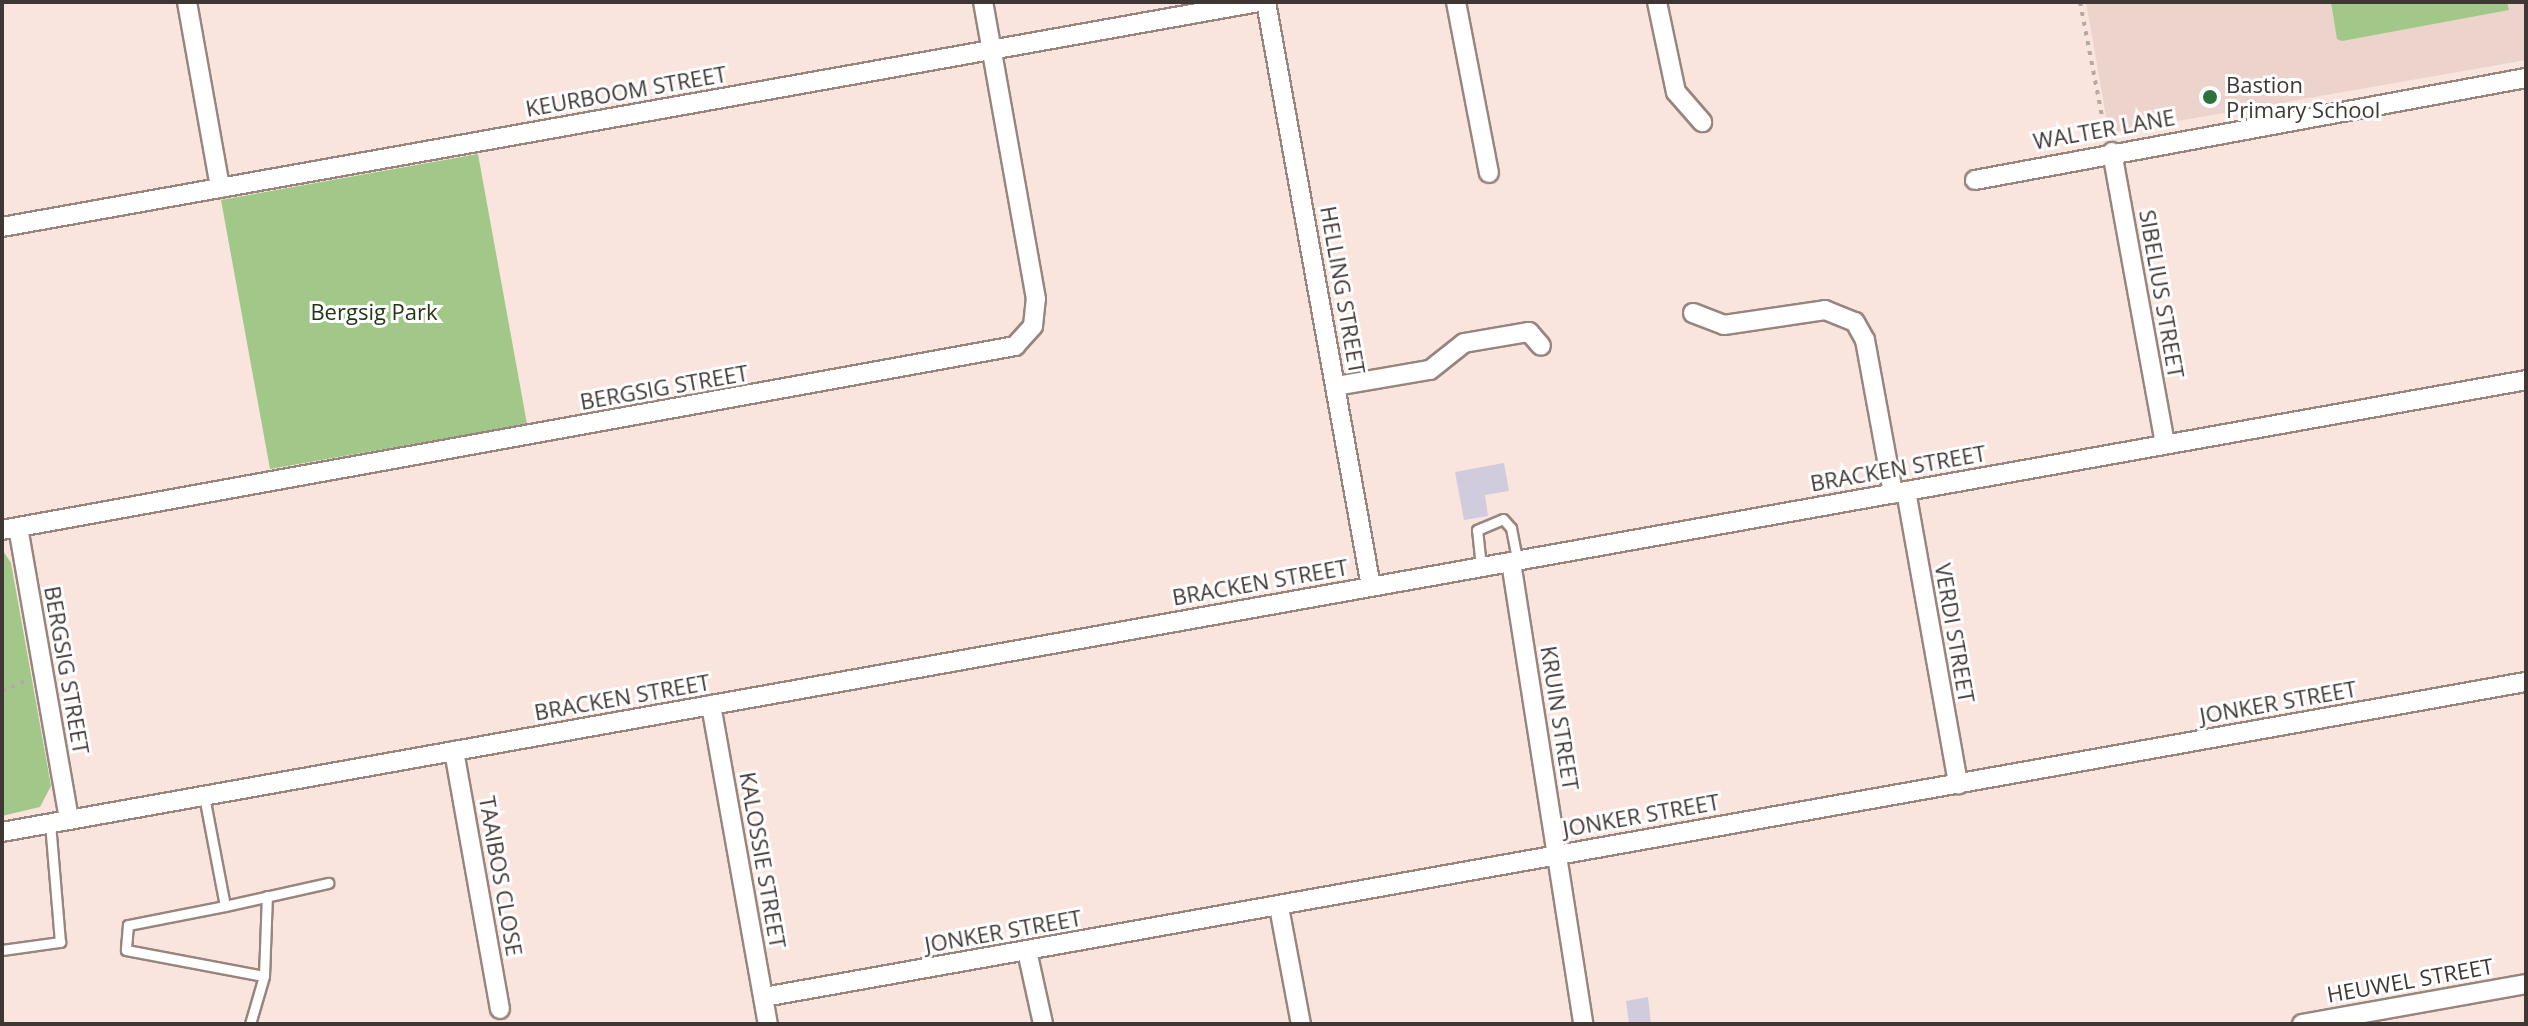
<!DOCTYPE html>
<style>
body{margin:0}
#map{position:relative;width:2528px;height:1026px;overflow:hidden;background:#f9e5de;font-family:"Open Sans",sans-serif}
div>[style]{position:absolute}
.education>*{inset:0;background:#ecd3cc}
.green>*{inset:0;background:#a1c889}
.building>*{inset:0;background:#d1ccdd}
.path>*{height:4px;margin-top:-2px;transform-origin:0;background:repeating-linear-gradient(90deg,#b8a8a2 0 4px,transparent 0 10px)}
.roads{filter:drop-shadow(2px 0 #97857e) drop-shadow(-2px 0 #97857e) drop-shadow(0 2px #97857e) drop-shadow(0 -2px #97857e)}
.service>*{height:9px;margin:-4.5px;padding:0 4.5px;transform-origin:4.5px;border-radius:4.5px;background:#fff}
.minor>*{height:18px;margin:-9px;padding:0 9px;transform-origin:9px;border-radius:9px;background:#fff}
.dots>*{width:22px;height:22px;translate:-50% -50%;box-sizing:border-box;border:4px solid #fff;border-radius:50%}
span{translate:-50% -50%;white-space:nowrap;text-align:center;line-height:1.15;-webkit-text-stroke:6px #fff;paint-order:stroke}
.poi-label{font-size:22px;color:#3f3734}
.left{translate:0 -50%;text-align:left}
.street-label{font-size:22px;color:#3f3734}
.park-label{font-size:22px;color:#223614}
.frame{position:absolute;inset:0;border:4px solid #3f3734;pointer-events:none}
</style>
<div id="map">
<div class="education">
<div style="clip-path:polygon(2086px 2px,2526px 2px,2526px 60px,2109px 133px)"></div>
</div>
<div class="green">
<div style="clip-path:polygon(2331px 2px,2507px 2px,2509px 10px,2342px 41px,2337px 39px)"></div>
<div style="clip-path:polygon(478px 154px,527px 424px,270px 469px,221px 200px)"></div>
<div style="clip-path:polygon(2px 549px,11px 563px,51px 786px,40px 807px,2px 816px)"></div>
</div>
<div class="building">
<div style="clip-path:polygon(1504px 463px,1509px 491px,1485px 495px,1488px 516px,1464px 520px,1455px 472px)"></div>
<div style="clip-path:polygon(1648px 997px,1651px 1024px,1629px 1024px,1626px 1001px)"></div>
</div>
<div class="path">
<div style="left:2080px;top:2px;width:137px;rotate:79.1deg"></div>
<div style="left:2px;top:691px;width:26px;rotate:-23deg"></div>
</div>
<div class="roads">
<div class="service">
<div style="left:1481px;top:567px;width:37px;rotate:-96deg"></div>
<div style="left:1477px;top:530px;width:28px;rotate:-23deg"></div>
<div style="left:1503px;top:519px;width:12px;rotate:48deg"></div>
<div style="left:1511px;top:528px;width:33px;rotate:79deg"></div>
<div style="left:204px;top:796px;width:112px;rotate:79.2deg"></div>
<div style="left:225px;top:906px;width:99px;rotate:168.9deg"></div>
<div style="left:128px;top:925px;width:25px;rotate:95deg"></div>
<div style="left:126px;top:950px;width:140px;rotate:10.7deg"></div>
<div style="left:264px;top:976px;width:80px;rotate:-87.9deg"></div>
<div style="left:225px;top:906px;width:106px;rotate:-12.6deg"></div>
<div style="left:2px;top:950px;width:59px;rotate:-7.9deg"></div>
<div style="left:60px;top:942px;width:118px;rotate:-94.8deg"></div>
<div style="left:250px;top:1024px;width:50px;rotate:-73.7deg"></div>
</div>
<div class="minor">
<div style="left:187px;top:2px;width:189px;rotate:79.9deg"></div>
<div style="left:1266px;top:2px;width:594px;rotate:79.82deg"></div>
<div style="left:1456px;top:2px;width:174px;rotate:79.1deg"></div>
<div style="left:1657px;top:2px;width:92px;rotate:78.1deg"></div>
<div style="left:1676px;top:92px;width:40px;rotate:49deg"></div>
<div style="left:2112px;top:152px;width:297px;rotate:79.7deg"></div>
<div style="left:1975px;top:180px;width:560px;rotate:-10.49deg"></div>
<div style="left:2px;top:227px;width:1277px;rotate:-10.15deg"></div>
<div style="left:1693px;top:313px;width:33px;rotate:21deg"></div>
<div style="left:1724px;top:325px;width:102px;rotate:-8.4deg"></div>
<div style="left:1825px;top:310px;width:32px;rotate:22deg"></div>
<div style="left:1855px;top:322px;width:21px;rotate:61deg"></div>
<div style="left:1865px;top:340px;width:156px;rotate:79.6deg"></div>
<div style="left:1336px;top:386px;width:95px;rotate:-9.7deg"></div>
<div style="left:1430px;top:370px;width:43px;rotate:-38.5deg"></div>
<div style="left:1464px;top:343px;width:66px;rotate:-9.6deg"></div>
<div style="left:1529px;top:332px;width:18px;rotate:49deg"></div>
<div style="left:1906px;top:491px;width:298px;rotate:79.9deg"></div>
<div style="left:18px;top:527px;width:297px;rotate:80.1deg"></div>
<div style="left:2px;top:530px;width:1030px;rotate:-10.29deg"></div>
<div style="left:1015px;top:346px;width:27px;rotate:-48deg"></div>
<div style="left:1033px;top:326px;width:27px;rotate:-84deg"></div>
<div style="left:1036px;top:299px;width:302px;rotate:-100.1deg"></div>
<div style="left:1511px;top:562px;width:468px;rotate:81.1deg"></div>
<div style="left:711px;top:705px;width:324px;rotate:79.9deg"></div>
<div style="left:454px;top:751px;width:262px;rotate:79.9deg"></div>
<div style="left:2px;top:832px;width:2564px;rotate:-10.15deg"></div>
<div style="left:1279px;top:907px;width:119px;rotate:79.4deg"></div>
<div style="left:1027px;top:951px;width:75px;rotate:77.6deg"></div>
<div style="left:764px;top:997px;width:1790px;rotate:-10.14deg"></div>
<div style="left:2302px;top:1024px;width:228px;rotate:-10.1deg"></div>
</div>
</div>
<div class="dots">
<div style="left:2210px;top:97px;background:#2d723d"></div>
</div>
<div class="poi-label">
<span class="left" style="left:2226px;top:97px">Bastion<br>Primary School</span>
</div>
<div class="street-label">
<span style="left:626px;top:91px;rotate:-10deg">KEURBOOM STREET</span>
<span style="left:2104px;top:129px;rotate:-10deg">WALTER LANE</span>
<span style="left:1343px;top:290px;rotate:80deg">HELLING STREET</span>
<span style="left:2162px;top:294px;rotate:80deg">SIBELIUS STREET</span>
<span style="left:664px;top:387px;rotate:-10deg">BERGSIG STREET</span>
<span style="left:1898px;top:468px;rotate:-10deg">BRACKEN STREET</span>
<span style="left:1260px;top:582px;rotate:-10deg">BRACKEN STREET</span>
<span style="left:1955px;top:633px;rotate:80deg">VERDI STREET</span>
<span style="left:67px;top:670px;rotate:80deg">BERGSIG STREET</span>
<span style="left:622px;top:697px;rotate:-10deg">BRACKEN STREET</span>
<span style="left:2278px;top:702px;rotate:-10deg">JONKER STREET</span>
<span style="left:1560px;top:718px;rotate:81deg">KRUIN STREET</span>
<span style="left:1641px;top:815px;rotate:-10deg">JONKER STREET</span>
<span style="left:763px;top:860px;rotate:80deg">KALOSSIE STREET</span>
<span style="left:501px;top:876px;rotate:80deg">TAAIBOS CLOSE</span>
<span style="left:1003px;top:931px;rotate:-10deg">JONKER STREET</span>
<span style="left:2410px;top:980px;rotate:-10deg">HEUWEL STREET</span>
</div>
<div class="park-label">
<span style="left:374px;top:312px">Bergsig Park</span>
</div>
<div class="frame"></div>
</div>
